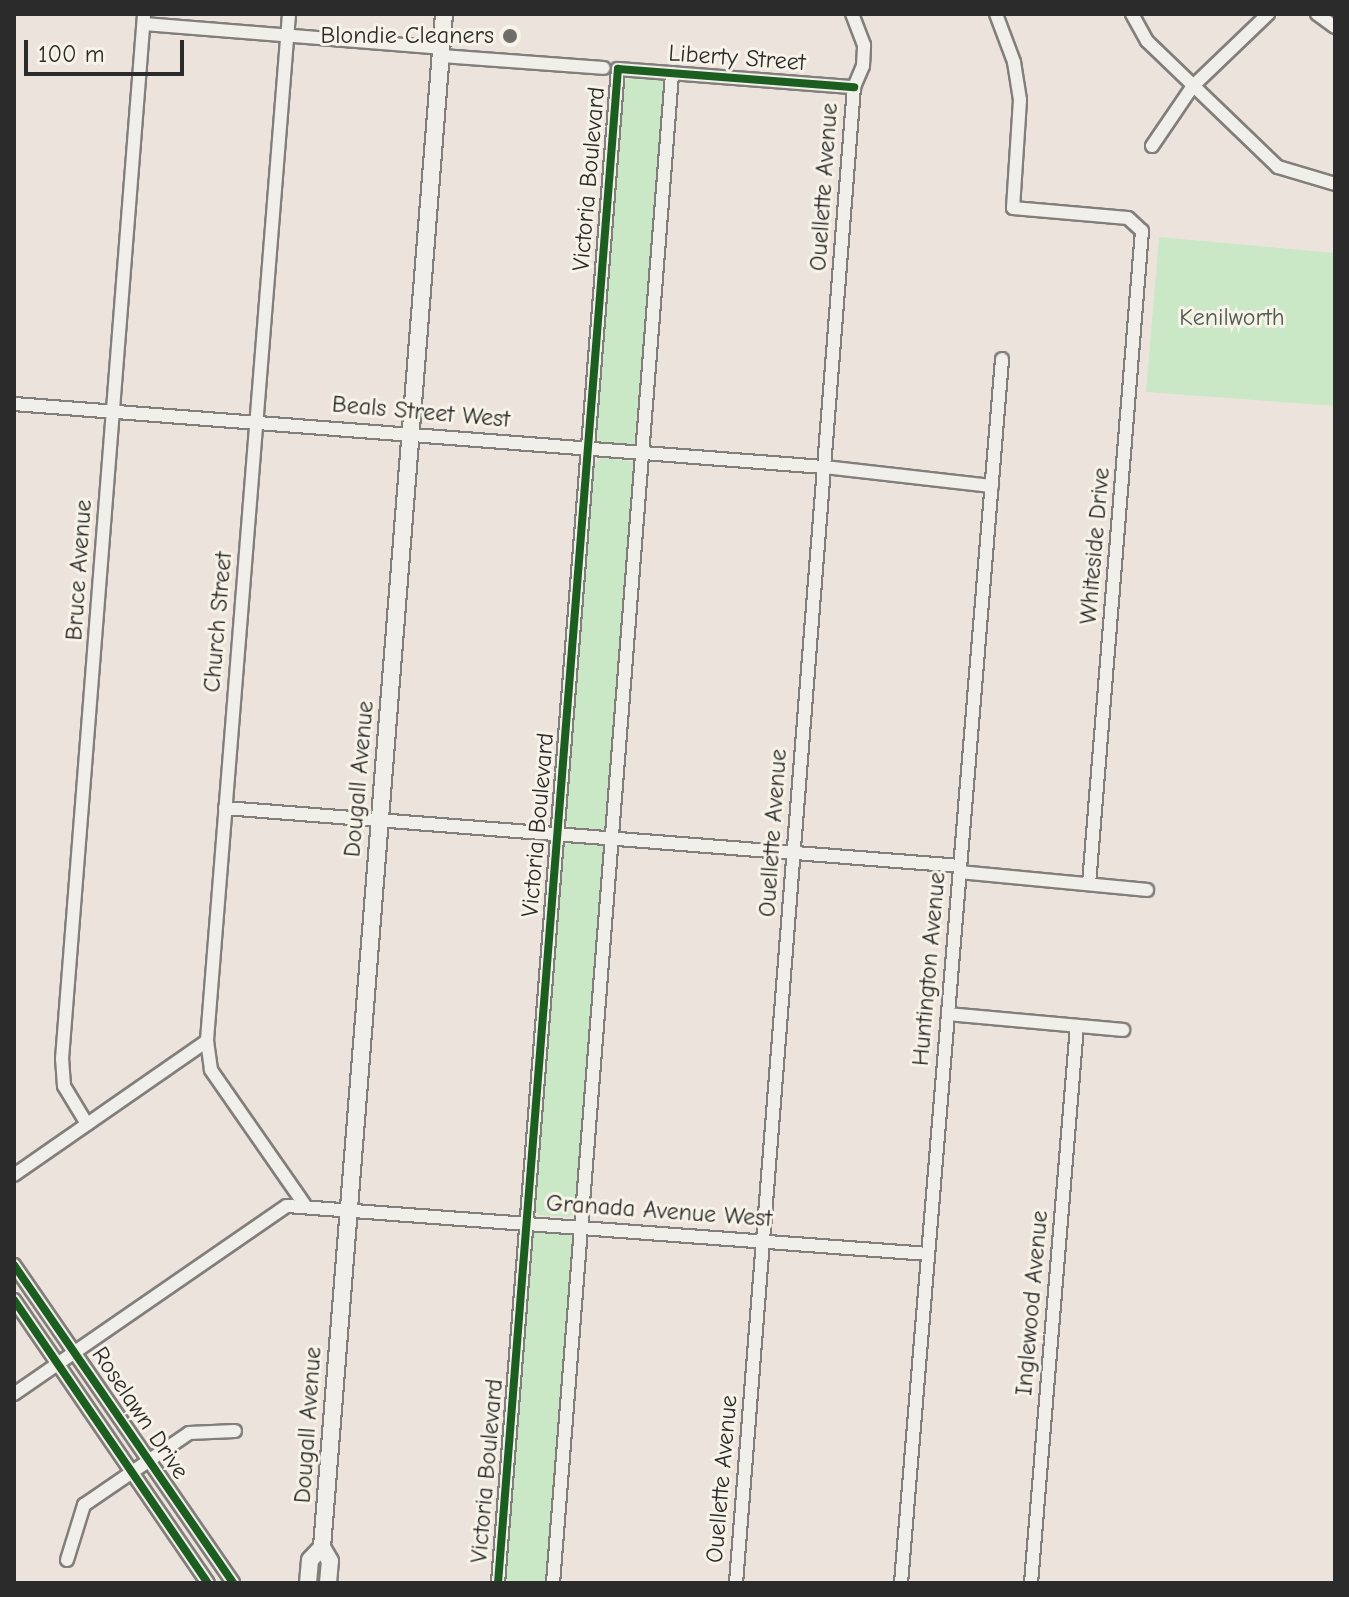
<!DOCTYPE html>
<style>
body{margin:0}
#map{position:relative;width:1349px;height:1597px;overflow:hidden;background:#ece4dc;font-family:"Comic Neue",sans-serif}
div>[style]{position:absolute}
.green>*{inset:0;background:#cae8c5}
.roads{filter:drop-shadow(2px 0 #827e7b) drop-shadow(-2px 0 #827e7b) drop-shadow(0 2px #827e7b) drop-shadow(0 -2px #827e7b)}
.minor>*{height:12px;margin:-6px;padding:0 6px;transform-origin:6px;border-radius:6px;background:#f1efea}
.major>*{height:16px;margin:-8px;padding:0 8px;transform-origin:8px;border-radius:8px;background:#f1efea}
.cycleway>*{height:8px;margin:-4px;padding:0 4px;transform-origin:4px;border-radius:4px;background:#1b5e20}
.dots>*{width:22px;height:22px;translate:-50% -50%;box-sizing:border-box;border:4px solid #f7f3e8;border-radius:50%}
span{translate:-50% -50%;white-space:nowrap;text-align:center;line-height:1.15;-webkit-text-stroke:6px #f7f3e8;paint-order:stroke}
.poi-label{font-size:24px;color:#2b2b2b}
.right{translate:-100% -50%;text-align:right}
.street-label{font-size:24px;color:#2b2b2b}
.park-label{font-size:24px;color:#4c5b4d}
.frame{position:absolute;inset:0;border:16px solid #2b2b2b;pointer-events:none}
.scale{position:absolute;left:24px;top:40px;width:160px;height:36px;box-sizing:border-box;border:4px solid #2b2b2b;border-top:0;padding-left:10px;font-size:24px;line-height:28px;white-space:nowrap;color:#2b2b2b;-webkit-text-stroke:6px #f7f3e8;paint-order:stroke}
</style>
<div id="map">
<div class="green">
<div style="clip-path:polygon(631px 75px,668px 82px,634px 445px,601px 442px,596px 436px,625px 82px)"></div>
<div style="clip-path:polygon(1159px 237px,1335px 253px,1335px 406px,1146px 392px)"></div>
<div style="clip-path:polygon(602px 458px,636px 462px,608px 825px,603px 830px,570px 828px,565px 821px,594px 464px)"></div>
<div style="clip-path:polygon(571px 841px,600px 842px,607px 850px,577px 1211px,570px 1217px,539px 1215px,533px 1208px,564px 846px)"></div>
<div style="clip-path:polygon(537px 1230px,568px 1232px,574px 1239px,546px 1583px,504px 1583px,531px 1235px)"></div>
</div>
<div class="roads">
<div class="minor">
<div style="left:289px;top:14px;width:1030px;rotate:94.57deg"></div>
<div style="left:207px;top:1041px;width:29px;rotate:82deg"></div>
<div style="left:211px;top:1070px;width:163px;rotate:55.2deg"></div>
<div style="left:996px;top:14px;width:51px;rotate:69.4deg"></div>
<div style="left:1014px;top:62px;width:38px;rotate:81deg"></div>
<div style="left:1020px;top:100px;width:108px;rotate:93.7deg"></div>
<div style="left:1013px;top:208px;width:115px;rotate:5deg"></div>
<div style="left:1128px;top:218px;width:19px;rotate:43deg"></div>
<div style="left:1142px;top:231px;width:655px;rotate:94.64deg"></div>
<div style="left:1132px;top:14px;width:31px;rotate:61deg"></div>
<div style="left:1147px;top:41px;width:182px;rotate:43.9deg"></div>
<div style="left:1278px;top:167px;width:59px;rotate:16.6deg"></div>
<div style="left:1317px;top:14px;width:22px;rotate:36deg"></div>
<div style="left:144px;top:24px;width:298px;rotate:4.6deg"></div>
<div style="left:441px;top:56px;width:163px;rotate:4.2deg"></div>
<div style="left:1152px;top:146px;width:73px;rotate:-55.7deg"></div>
<div style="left:1193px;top:86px;width:104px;rotate:-43.8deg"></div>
<div style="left:14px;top:404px;width:812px;rotate:4.45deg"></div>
<div style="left:824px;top:467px;width:169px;rotate:6.5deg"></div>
<div style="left:225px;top:808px;width:737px;rotate:4.51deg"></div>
<div style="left:960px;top:872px;width:188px;rotate:5.5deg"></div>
<div style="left:948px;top:1014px;width:176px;rotate:5.2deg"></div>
<div style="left:87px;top:1124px;width:44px;rotate:-121.2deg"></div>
<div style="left:64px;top:1086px;width:27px;rotate:-94deg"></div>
<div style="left:62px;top:1059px;width:1048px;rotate:-85.51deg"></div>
<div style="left:14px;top:1175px;width:235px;rotate:-34.8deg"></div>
<div style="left:14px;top:1265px;width:386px;rotate:55.4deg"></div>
<div style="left:14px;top:1300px;width:343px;rotate:55.6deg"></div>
<div style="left:14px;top:1394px;width:331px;rotate:-34.6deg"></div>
<div style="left:287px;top:1206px;width:643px;rotate:4.28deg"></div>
<div style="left:67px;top:1560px;width:58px;rotate:-72.8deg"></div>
<div style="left:84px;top:1505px;width:127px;rotate:-34.4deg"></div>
<div style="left:189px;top:1433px;width:46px;rotate:-2.5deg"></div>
<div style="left:498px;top:1583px;width:1519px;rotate:-85.47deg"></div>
<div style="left:618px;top:69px;width:237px;rotate:4.4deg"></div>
<div style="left:553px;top:1583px;width:1515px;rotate:-85.49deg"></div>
<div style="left:736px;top:1583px;width:1501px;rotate:-85.49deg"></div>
<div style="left:854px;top:87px;width:23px;rotate:-67deg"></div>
<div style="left:863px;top:66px;width:21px;rotate:-87deg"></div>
<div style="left:864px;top:45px;width:33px;rotate:-111deg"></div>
<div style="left:901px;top:1583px;width:1228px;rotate:-85.28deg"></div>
<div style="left:1031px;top:1583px;width:559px;rotate:-85.28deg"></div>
</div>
<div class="major">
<div style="left:308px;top:1583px;width:23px;rotate:-85deg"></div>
<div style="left:310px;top:1560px;width:18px;rotate:-47deg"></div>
<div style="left:328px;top:1583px;width:22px;rotate:-85deg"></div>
<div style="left:330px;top:1561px;width:16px;rotate:-120deg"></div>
<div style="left:322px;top:1547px;width:1538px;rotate:-85.45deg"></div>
</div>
</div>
<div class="cycleway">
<div style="left:14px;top:1265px;width:386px;rotate:55.4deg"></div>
<div style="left:14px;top:1300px;width:343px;rotate:55.6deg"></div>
<div style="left:498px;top:1583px;width:1519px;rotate:-85.47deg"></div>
<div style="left:618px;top:69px;width:237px;rotate:4.4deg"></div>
</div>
<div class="dots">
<div style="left:510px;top:36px;background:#6f6c69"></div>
</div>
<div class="poi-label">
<span class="right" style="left:494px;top:36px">Blondie Cleaners</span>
</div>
<div class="street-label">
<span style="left:737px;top:58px;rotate:4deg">Liberty Street</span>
<span style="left:589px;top:179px;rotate:-85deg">Victoria Boulevard</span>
<span style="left:824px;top:187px;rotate:-86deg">Ouellette Avenue</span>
<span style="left:421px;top:412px;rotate:5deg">Beals Street West</span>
<span style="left:1095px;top:546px;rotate:-85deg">Whiteside Drive</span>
<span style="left:79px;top:570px;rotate:-86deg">Bruce Avenue</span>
<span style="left:218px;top:622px;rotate:-85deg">Church Street</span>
<span style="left:359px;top:779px;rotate:-85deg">Dougall Avenue</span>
<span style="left:538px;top:825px;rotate:-85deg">Victoria Boulevard</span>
<span style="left:773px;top:833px;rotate:-86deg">Ouellette Avenue</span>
<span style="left:929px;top:969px;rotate:-85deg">Huntington Avenue</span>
<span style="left:659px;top:1211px;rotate:4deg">Granada Avenue West</span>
<span style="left:1032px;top:1303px;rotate:-85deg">Inglewood Avenue</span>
<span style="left:140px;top:1413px;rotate:56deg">Roselawn Drive</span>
<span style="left:308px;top:1425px;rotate:-86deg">Dougall Avenue</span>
<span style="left:487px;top:1471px;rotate:-85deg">Victoria Boulevard</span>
<span style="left:722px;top:1479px;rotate:-85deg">Ouellette Avenue</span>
</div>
<div class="park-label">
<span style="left:1232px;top:318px">Kenilworth</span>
</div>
<div class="frame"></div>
<div class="scale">100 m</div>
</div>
